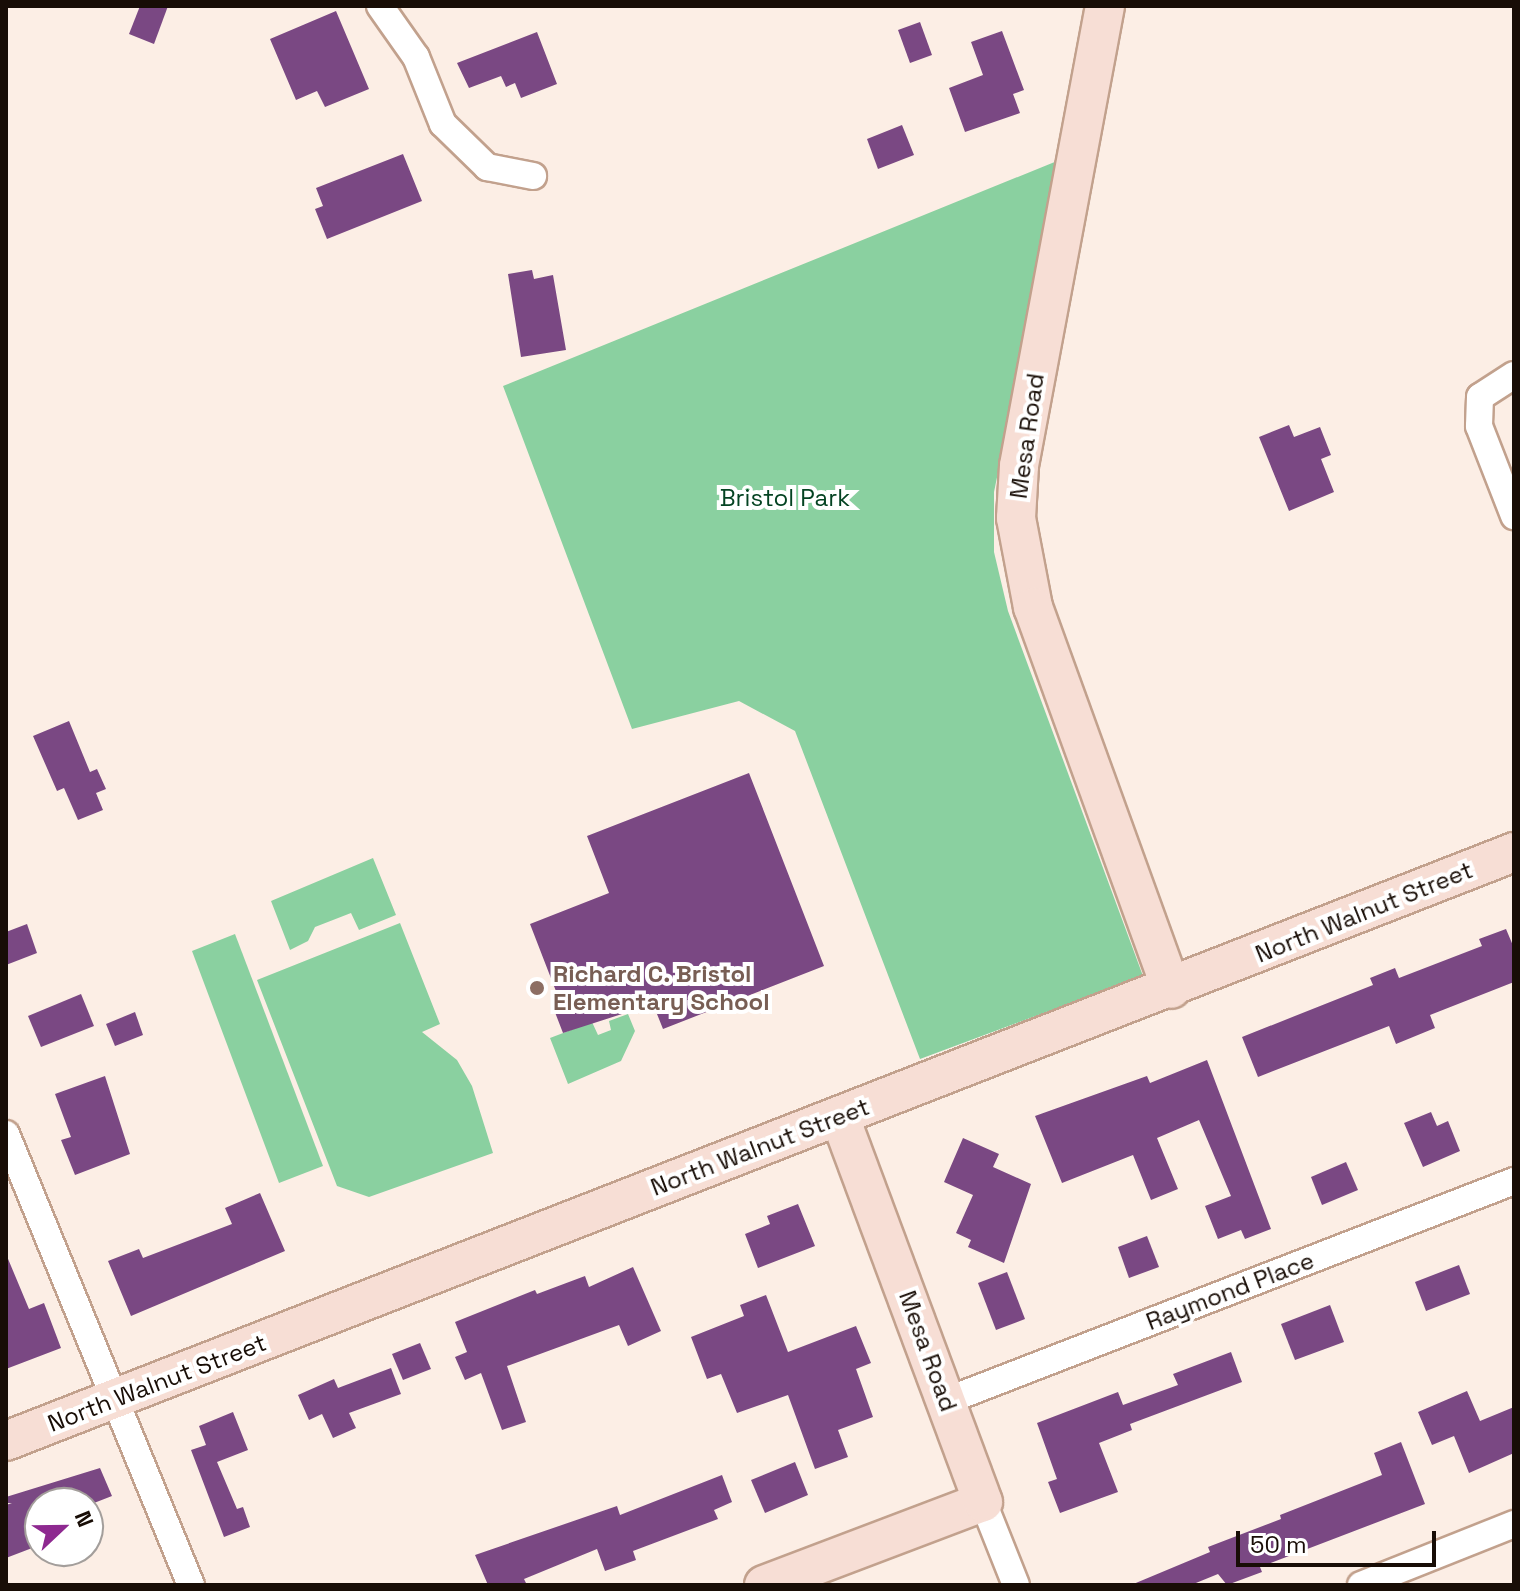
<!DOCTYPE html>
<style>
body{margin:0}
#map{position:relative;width:1520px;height:1591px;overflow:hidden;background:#fceee5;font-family:"Space Grotesk",sans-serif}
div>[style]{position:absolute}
.green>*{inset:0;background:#8ad0a0}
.building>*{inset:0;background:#7a4883}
.roads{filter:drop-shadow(2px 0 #c2a18d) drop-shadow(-2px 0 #c2a18d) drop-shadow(0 2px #c2a18d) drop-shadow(0 -2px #c2a18d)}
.street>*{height:26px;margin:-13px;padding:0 13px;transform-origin:13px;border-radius:13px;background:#fff}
.secondary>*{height:38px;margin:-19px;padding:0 19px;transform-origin:19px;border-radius:19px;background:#f7ded5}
.dots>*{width:22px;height:22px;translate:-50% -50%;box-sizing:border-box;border:4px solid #fff;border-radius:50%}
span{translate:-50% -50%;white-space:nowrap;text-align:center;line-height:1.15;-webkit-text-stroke:8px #fff;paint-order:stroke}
.street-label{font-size:24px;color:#180d06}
.park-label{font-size:24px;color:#044322}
.education-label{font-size:24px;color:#785e54;font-weight:700}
.left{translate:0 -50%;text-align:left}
.frame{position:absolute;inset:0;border:8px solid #180d06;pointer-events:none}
.north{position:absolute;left:24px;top:1487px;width:80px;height:80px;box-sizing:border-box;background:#fff;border:2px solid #a39e9b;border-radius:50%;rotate:68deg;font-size:22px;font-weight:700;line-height:32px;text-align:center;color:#180d06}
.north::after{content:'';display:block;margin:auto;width:28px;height:36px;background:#8e2990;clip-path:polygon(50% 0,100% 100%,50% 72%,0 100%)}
.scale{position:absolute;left:1236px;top:1531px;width:200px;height:36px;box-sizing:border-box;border:4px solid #180d06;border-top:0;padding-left:10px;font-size:24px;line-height:28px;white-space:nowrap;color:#180d06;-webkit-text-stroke:6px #fff;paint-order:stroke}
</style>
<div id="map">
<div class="green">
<div style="clip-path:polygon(1062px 159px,994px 492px,994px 552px,1008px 611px,1143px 976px,920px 1059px,795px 731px,739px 701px,632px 729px,503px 386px)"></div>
<div style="clip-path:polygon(373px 858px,396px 915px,359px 930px,351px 913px,315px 927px,308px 941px,290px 950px,271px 901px)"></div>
<div style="clip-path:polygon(400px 923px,440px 1024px,422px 1032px,457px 1060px,472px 1086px,493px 1153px,369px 1197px,337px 1186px,257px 980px)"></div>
<div style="clip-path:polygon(235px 934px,323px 1166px,279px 1183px,192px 951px)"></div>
<div style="clip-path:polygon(628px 1014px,635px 1031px,621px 1061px,568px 1084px,550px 1038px,592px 1022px,598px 1035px,611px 1030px,609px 1021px)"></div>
</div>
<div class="building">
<div style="clip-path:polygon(140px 6px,168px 6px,154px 44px,129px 34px)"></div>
<div style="clip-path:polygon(336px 11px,369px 89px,325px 107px,317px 91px,296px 100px,270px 39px)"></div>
<div style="clip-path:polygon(920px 22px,932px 55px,910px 63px,898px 30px)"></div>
<div style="clip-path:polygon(1002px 31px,1024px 90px,1013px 94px,1020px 113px,965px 132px,949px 88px,983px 75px,971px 42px)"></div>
<div style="clip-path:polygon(537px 32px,557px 84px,521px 98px,515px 83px,506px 87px,501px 76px,469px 88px,457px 63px)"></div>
<div style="clip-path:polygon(902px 125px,914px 155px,878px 169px,867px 139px)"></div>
<div style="clip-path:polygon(403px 154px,422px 201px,327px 239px,315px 209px,323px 206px,316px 188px)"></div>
<div style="clip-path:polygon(532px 270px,534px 279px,553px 275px,566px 350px,521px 357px,508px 274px)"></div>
<div style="clip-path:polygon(1289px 425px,1294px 437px,1320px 427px,1331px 455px,1321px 459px,1334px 492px,1289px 511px,1259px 437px)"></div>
<div style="clip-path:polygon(69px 721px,90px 772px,97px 769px,106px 789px,96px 793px,103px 810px,78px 820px,64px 788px,57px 791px,33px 736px)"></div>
<div style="clip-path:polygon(749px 773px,824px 966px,663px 1029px,653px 1004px,563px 1033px,551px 1002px,559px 999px,530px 924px,609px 893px,587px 836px)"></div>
<div style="clip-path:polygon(27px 924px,37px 953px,6px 965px,6px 932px)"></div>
<div style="clip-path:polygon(1506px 929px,1514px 948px,1514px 982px,1430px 1015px,1435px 1028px,1396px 1044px,1389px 1026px,1258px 1077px,1242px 1037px,1373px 985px,1370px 978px,1395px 968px,1399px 978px,1482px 946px,1479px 939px)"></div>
<div style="clip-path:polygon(81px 994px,94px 1026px,41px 1047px,28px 1016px)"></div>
<div style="clip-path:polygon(135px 1012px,143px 1035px,115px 1046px,106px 1024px)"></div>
<div style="clip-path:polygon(1207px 1060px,1271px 1229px,1245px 1239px,1241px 1230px,1218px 1239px,1205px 1206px,1231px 1196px,1199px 1120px,1157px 1138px,1178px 1189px,1151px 1200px,1133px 1155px,1062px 1183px,1035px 1116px,1147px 1076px,1150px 1083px)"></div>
<div style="clip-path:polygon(105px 1076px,130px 1154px,75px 1175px,61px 1140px,71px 1137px,55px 1094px)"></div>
<div style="clip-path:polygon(1431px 1112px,1437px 1126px,1448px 1121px,1460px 1151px,1423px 1167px,1404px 1123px)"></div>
<div style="clip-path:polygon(963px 1138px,999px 1154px,993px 1167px,1031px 1184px,1004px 1263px,968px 1247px,971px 1240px,956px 1233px,973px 1195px,944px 1182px)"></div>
<div style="clip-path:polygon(1346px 1162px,1358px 1190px,1322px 1205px,1311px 1177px)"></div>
<div style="clip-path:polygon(260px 1193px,285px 1251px,131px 1316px,108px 1261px,139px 1249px,143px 1258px,232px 1224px,225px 1208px)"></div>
<div style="clip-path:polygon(798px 1204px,815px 1246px,758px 1268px,745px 1234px,770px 1224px,767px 1216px)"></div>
<div style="clip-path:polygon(1147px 1236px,1159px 1267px,1129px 1278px,1118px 1247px)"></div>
<div style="clip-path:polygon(6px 1254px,29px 1309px,44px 1303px,61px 1348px,6px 1369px)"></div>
<div style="clip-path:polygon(1459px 1265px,1470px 1294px,1426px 1311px,1415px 1282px)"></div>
<div style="clip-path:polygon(633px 1267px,661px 1331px,628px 1346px,619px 1325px,507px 1366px,526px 1422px,502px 1430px,481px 1373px,465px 1380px,455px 1357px,467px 1352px,455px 1322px,535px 1290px,537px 1294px,585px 1276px,589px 1287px)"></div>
<div style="clip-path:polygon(1007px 1272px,1025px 1319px,996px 1330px,978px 1283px)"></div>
<div style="clip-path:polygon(766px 1295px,788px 1352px,856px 1326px,871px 1363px,856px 1369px,873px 1417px,838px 1430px,848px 1457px,815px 1469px,788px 1395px,737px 1413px,721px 1374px,707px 1379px,691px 1337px,744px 1316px,740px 1305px)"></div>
<div style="clip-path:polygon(1330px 1305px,1344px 1342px,1295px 1360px,1281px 1324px)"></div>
<div style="clip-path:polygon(420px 1343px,431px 1369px,403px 1380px,392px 1354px)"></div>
<div style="clip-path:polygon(1231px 1352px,1242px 1382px,1130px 1424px,1132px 1430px,1099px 1443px,1118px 1492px,1060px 1513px,1048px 1482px,1057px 1479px,1037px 1423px,1118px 1392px,1123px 1405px,1178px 1385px,1173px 1374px)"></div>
<div style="clip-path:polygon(391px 1368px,401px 1394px,349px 1413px,356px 1428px,333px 1438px,322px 1414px,309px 1420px,298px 1395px,334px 1379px,338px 1388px)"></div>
<div style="clip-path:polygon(1467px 1391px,1480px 1421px,1514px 1407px,1514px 1453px,1469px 1473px,1454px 1436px,1432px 1445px,1418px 1412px)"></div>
<div style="clip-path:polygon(233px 1412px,248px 1450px,217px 1462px,237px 1509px,243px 1507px,250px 1527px,224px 1537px,191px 1450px,206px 1445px,199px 1426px)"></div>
<div style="clip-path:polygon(1401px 1442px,1425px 1504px,1260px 1567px,1262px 1572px,1227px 1585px,1218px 1574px,1191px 1585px,1131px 1585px,1210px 1552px,1208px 1547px,1281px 1519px,1280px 1515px,1382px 1475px,1374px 1453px)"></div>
<div style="clip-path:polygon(795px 1462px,808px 1495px,765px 1513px,751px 1480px)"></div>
<div style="clip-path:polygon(100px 1468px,112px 1496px,94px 1503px,40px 1503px,40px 1545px,6px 1558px,6px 1505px,12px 1503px,6px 1503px,6px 1497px)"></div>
<div style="clip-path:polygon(722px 1475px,732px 1502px,714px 1510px,718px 1519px,633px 1551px,636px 1560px,605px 1571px,597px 1549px,524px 1579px,527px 1585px,488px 1585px,475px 1555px,617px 1506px,620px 1515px)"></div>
</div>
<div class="roads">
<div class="street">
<div style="left:380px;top:6px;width:62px;rotate:54.8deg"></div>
<div style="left:416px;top:57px;width:72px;rotate:68.1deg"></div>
<div style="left:443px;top:124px;width:62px;rotate:44.3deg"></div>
<div style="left:487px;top:167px;width:47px;rotate:11.1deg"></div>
<div style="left:1514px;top:375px;width:40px;rotate:147.1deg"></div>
<div style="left:1480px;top:397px;width:29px;rotate:92deg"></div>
<div style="left:1479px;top:426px;width:97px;rotate:68.7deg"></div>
<div style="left:6px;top:1134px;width:487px;rotate:67.7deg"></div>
<div style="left:946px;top:1401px;width:609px;rotate:-21.17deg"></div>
<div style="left:983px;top:1502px;width:89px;rotate:68.3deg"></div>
<div style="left:1361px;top:1585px;width:165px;rotate:-21.7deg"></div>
</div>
<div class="secondary">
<div style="left:1105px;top:6px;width:468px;rotate:100.6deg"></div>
<div style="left:1019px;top:466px;width:52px;rotate:93.3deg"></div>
<div style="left:1016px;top:518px;width:91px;rotate:79.2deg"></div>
<div style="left:1033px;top:607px;width:406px;rotate:70.1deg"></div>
<div style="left:6px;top:1441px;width:1619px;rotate:-21.33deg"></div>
<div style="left:764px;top:1585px;width:234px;rotate:-20.8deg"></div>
<div style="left:983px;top:1502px;width:411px;rotate:-110.4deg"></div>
</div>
</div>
<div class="dots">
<div style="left:537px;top:988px;background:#8d6e63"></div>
</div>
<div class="street-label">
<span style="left:1027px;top:436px;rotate:-82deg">Mesa Road</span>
<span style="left:1364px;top:912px;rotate:-22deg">North Walnut Street</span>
<span style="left:760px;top:1147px;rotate:-21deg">North Walnut Street</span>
<span style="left:1230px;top:1291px;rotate:-21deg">Raymond Place</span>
<span style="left:928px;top:1351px;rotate:70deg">Mesa Road</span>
<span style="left:157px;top:1383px;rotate:-21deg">North Walnut Street</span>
</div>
<div class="park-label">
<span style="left:785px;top:498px">Bristol Park</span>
</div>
<div class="education-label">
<span class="left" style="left:553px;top:988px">Richard C. Bristol<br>Elementary School</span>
</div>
<div class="frame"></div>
<div class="north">N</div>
<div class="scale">50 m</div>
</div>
